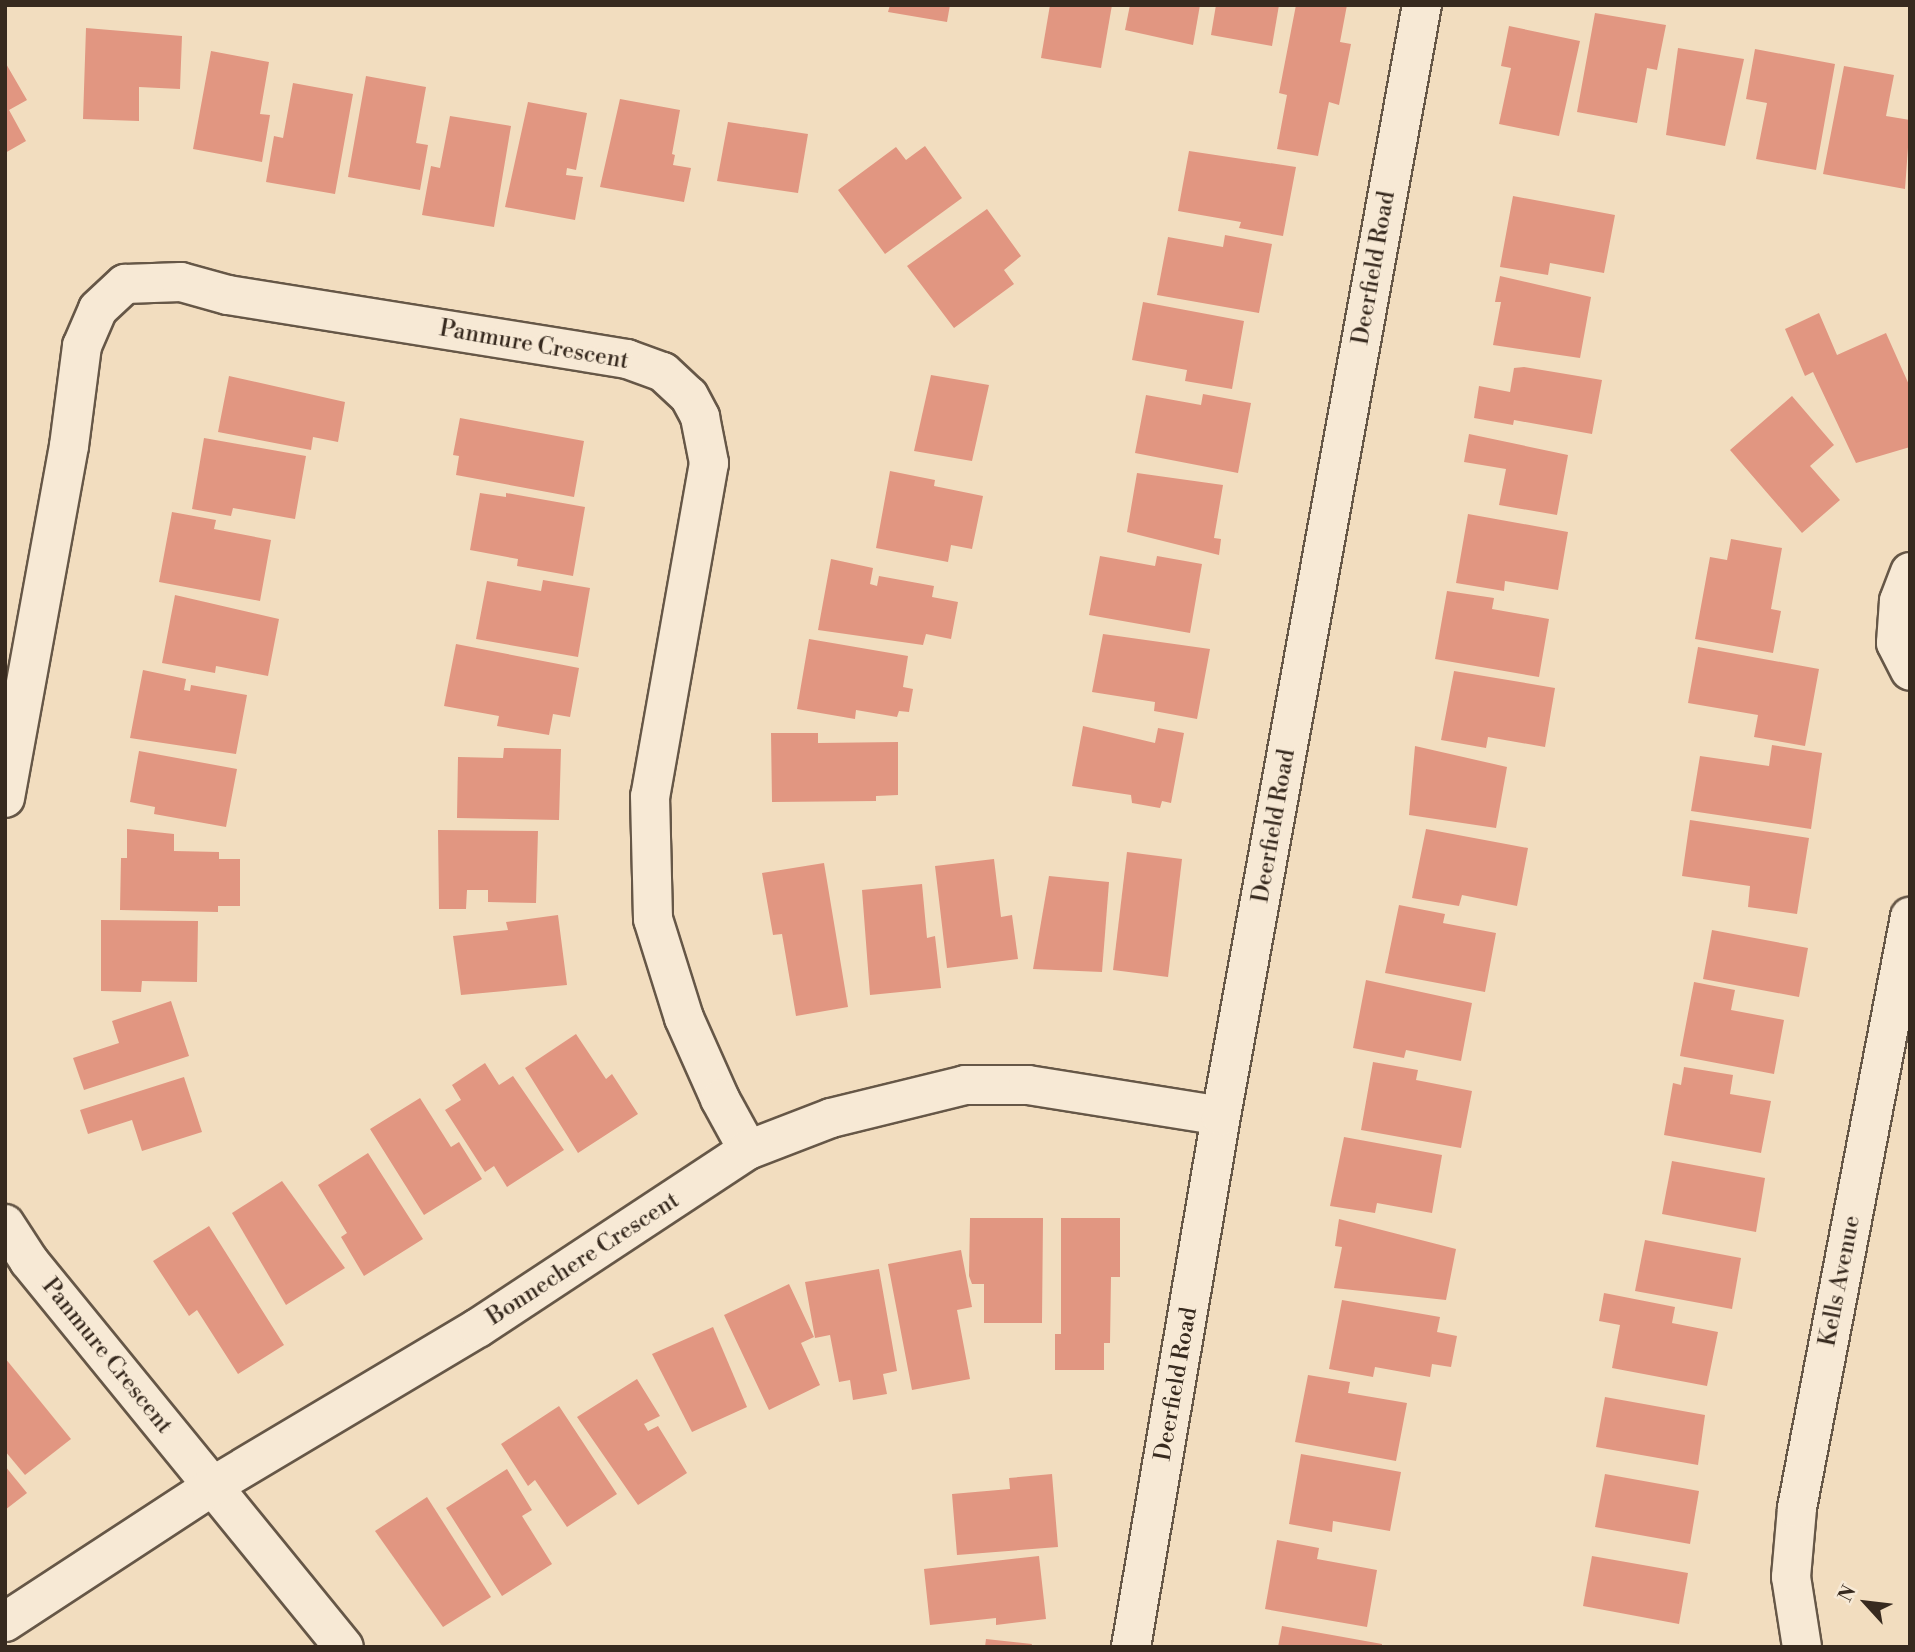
<!DOCTYPE html>
<style>
body{margin:0}
#map{position:relative;width:1915px;height:1652px;overflow:hidden;background:#f2ddbf;font-family:"Libre Bodoni",serif}
div>[style]{position:absolute}
.building>*{inset:0;background:#e19681}
.roads{filter:drop-shadow(2px 0 #665747) drop-shadow(-2px 0 #665747) drop-shadow(0 2px #665747) drop-shadow(0 -2px #665747)}
.minor>*{height:38px;margin:-19px;padding:0 19px;transform-origin:19px;border-radius:19px;background:#f7e9d5}
span{translate:-50% -50%;white-space:nowrap;text-align:center;line-height:1.15;-webkit-text-stroke:7px #f7e9d5;paint-order:stroke}
.street-label{font-size:23px;color:#372a1f}
.frame{position:absolute;inset:0;border:7px solid #372a1f;pointer-events:none}
.north{position:absolute;left:1831px;top:1568px;width:70px;height:70px;-webkit-text-stroke:5px #f7e9d5;paint-order:stroke;rotate:297deg;font-size:19px;font-weight:700;line-height:28px;text-align:center;color:#372a1f}
.north::after{content:'';display:block;margin:auto;width:24px;height:32px;background:#372a1f;clip-path:polygon(50% 0,100% 100%,50% 72%,0 100%)}
</style>
<div id="map">
<div class="building">
<div style="clip-path:polygon(890px 5px,950px 5px,947px 22px,888px 12px)"></div>
<div style="clip-path:polygon(1050px 5px,1112px 5px,1101px 68px,1041px 58px)"></div>
<div style="clip-path:polygon(1130px 5px,1200px 5px,1193px 45px,1125px 30px)"></div>
<div style="clip-path:polygon(1216px 5px,1279px 5px,1272px 46px,1211px 35px)"></div>
<div style="clip-path:polygon(1296px 5px,1347px 5px,1340px 42px,1351px 44px,1339px 105px,1329px 102px,1318px 156px,1277px 149px,1287px 95px,1279px 93px)"></div>
<div style="clip-path:polygon(1595px 13px,1666px 25px,1657px 70px,1647px 68px,1637px 123px,1577px 112px)"></div>
<div style="clip-path:polygon(1509px 26px,1580px 41px,1559px 136px,1499px 124px,1511px 68px,1501px 66px)"></div>
<div style="clip-path:polygon(86px 28px,182px 36px,180px 89px,139px 87px,139px 121px,83px 119px)"></div>
<div style="clip-path:polygon(1678px 48px,1744px 59px,1725px 146px,1666px 135px)"></div>
<div style="clip-path:polygon(1755px 49px,1835px 64px,1816px 170px,1756px 159px,1767px 103px,1746px 99px)"></div>
<div style="clip-path:polygon(211px 51px,269px 62px,260px 114px,270px 115px,262px 162px,193px 149px)"></div>
<div style="clip-path:polygon(5px 62px,27px 100px,9px 110px,26px 141px,5px 153px)"></div>
<div style="clip-path:polygon(1844px 66px,1894px 75px,1886px 116px,1910px 120px,1905px 189px,1823px 174px)"></div>
<div style="clip-path:polygon(366px 76px,426px 87px,416px 143px,428px 145px,420px 190px,348px 177px)"></div>
<div style="clip-path:polygon(293px 83px,353px 94px,335px 194px,266px 182px,274px 136px,283px 138px)"></div>
<div style="clip-path:polygon(620px 99px,680px 110px,672px 154px,675px 155px,673px 165px,691px 168px,684px 202px,600px 187px)"></div>
<div style="clip-path:polygon(528px 102px,587px 113px,576px 170px,567px 168px,566px 175px,583px 177px,575px 220px,505px 207px)"></div>
<div style="clip-path:polygon(450px 116px,511px 126px,494px 227px,422px 215px,431px 166px,440px 168px)"></div>
<div style="clip-path:polygon(728px 122px,808px 134px,798px 193px,717px 181px)"></div>
<div style="clip-path:polygon(925px 146px,962px 198px,885px 254px,838px 190px,896px 147px,906px 160px)"></div>
<div style="clip-path:polygon(1189px 151px,1296px 167px,1283px 236px,1239px 228px,1241px 222px,1178px 211px)"></div>
<div style="clip-path:polygon(1513px 196px,1615px 215px,1604px 273px,1550px 263px,1548px 275px,1500px 267px)"></div>
<div style="clip-path:polygon(987px 209px,1021px 256px,1004px 270px,1014px 284px,954px 328px,907px 266px)"></div>
<div style="clip-path:polygon(1225px 235px,1272px 244px,1259px 313px,1157px 295px,1168px 237px,1223px 247px)"></div>
<div style="clip-path:polygon(1500px 276px,1591px 297px,1580px 358px,1493px 345px,1501px 302px,1495px 302px)"></div>
<div style="clip-path:polygon(1143px 302px,1244px 321px,1232px 389px,1185px 381px,1187px 370px,1132px 360px)"></div>
<div style="clip-path:polygon(1819px 313px,1837px 355px,1886px 333px,1910px 387px,1910px 447px,1856px 463px,1813px 372px,1805px 376px,1785px 329px)"></div>
<div style="clip-path:polygon(1524px 367px,1602px 380px,1592px 434px,1514px 420px,1513px 425px,1474px 418px,1479px 386px,1510px 392px,1514px 368px)"></div>
<div style="clip-path:polygon(931px 375px,989px 385px,972px 461px,914px 451px)"></div>
<div style="clip-path:polygon(229px 376px,345px 402px,338px 442px,313px 437px,311px 450px,218px 432px)"></div>
<div style="clip-path:polygon(1203px 394px,1251px 403px,1238px 473px,1135px 453px,1146px 395px,1201px 405px)"></div>
<div style="clip-path:polygon(1792px 396px,1834px 445px,1810px 466px,1840px 500px,1802px 533px,1730px 450px)"></div>
<div style="clip-path:polygon(460px 418px,584px 441px,574px 497px,456px 475px,459px 456px,453px 455px)"></div>
<div style="clip-path:polygon(1469px 434px,1568px 455px,1557px 515px,1499px 505px,1506px 469px,1464px 462px)"></div>
<div style="clip-path:polygon(204px 438px,306px 456px,295px 519px,233px 508px,231px 516px,192px 509px)"></div>
<div style="clip-path:polygon(890px 471px,935px 480px,934px 486px,983px 496px,972px 549px,951px 545px,948px 562px,876px 548px)"></div>
<div style="clip-path:polygon(1137px 473px,1223px 485px,1214px 538px,1221px 539px,1219px 555px,1127px 532px)"></div>
<div style="clip-path:polygon(480px 493px,506px 497px,506px 493px,585px 507px,573px 576px,517px 566px,518px 559px,470px 550px)"></div>
<div style="clip-path:polygon(172px 512px,216px 520px,214px 529px,271px 540px,260px 601px,159px 582px)"></div>
<div style="clip-path:polygon(1468px 514px,1568px 532px,1558px 590px,1505px 581px,1504px 591px,1456px 583px)"></div>
<div style="clip-path:polygon(1731px 539px,1782px 548px,1771px 609px,1781px 611px,1773px 653px,1695px 639px,1710px 557px,1727px 560px)"></div>
<div style="clip-path:polygon(1100px 556px,1155px 566px,1157px 556px,1202px 564px,1190px 633px,1089px 615px)"></div>
<div style="clip-path:polygon(831px 559px,873px 568px,870px 584px,877px 586px,879px 576px,934px 586px,932px 597px,958px 602px,951px 639px,926px 634px,923px 645px,818px 630px)"></div>
<div style="clip-path:polygon(543px 580px,590px 588px,578px 657px,476px 639px,487px 581px,541px 591px)"></div>
<div style="clip-path:polygon(1447px 591px,1494px 598px,1492px 609px,1549px 619px,1539px 677px,1435px 659px)"></div>
<div style="clip-path:polygon(175px 595px,279px 619px,268px 676px,216px 666px,215px 673px,162px 663px)"></div>
<div style="clip-path:polygon(1103px 634px,1210px 649px,1197px 719px,1154px 711px,1155px 702px,1092px 692px)"></div>
<div style="clip-path:polygon(809px 639px,908px 656px,903px 687px,913px 689px,909px 712px,899px 711px,897px 717px,856px 710px,855px 719px,797px 709px)"></div>
<div style="clip-path:polygon(456px 644px,579px 668px,570px 717px,553px 714px,549px 735px,497px 726px,499px 716px,444px 706px)"></div>
<div style="clip-path:polygon(1698px 647px,1819px 669px,1805px 746px,1754px 737px,1758px 715px,1688px 703px)"></div>
<div style="clip-path:polygon(143px 670px,186px 679px,184px 690px,190px 691px,191px 685px,247px 695px,236px 754px,130px 738px)"></div>
<div style="clip-path:polygon(1454px 671px,1555px 688px,1545px 747px,1488px 737px,1486px 748px,1441px 740px)"></div>
<div style="clip-path:polygon(1083px 726px,1155px 743px,1158px 728px,1184px 733px,1171px 803px,1162px 801px,1160px 808px,1132px 803px,1131px 795px,1072px 786px)"></div>
<div style="clip-path:polygon(771px 733px,818px 733px,818px 743px,898px 742px,898px 795px,876px 796px,876px 801px,772px 802px)"></div>
<div style="clip-path:polygon(1772px 745px,1822px 753px,1811px 829px,1691px 811px,1700px 756px,1769px 766px)"></div>
<div style="clip-path:polygon(1415px 746px,1507px 767px,1496px 828px,1409px 815px)"></div>
<div style="clip-path:polygon(504px 748px,561px 749px,559px 820px,457px 818px,458px 757px,503px 758px)"></div>
<div style="clip-path:polygon(139px 751px,237px 769px,226px 827px,154px 814px,155px 807px,130px 802px)"></div>
<div style="clip-path:polygon(1690px 820px,1809px 838px,1797px 914px,1748px 907px,1750px 886px,1682px 876px)"></div>
<div style="clip-path:polygon(127px 829px,174px 834px,174px 851px,219px 852px,219px 859px,240px 859px,240px 906px,218px 906px,218px 912px,120px 910px,121px 858px,127px 858px)"></div>
<div style="clip-path:polygon(1426px 829px,1528px 848px,1517px 906px,1462px 895px,1459px 906px,1412px 898px)"></div>
<div style="clip-path:polygon(438px 830px,538px 831px,536px 903px,488px 902px,488px 890px,467px 890px,466px 909px,439px 909px)"></div>
<div style="clip-path:polygon(1127px 852px,1182px 859px,1168px 977px,1113px 970px)"></div>
<div style="clip-path:polygon(994px 859px,1001px 917px,1012px 915px,1018px 959px,947px 968px,935px 866px)"></div>
<div style="clip-path:polygon(824px 863px,848px 1007px,796px 1016px,782px 934px,773px 935px,762px 873px)"></div>
<div style="clip-path:polygon(1049px 876px,1109px 882px,1102px 972px,1033px 969px)"></div>
<div style="clip-path:polygon(922px 884px,927px 938px,935px 936px,941px 988px,870px 995px,862px 890px)"></div>
<div style="clip-path:polygon(1399px 905px,1445px 914px,1443px 923px,1496px 933px,1485px 992px,1385px 973px)"></div>
<div style="clip-path:polygon(558px 915px,567px 985px,461px 995px,453px 936px,508px 930px,506px 922px)"></div>
<div style="clip-path:polygon(101px 920px,198px 921px,197px 982px,142px 981px,141px 992px,101px 991px)"></div>
<div style="clip-path:polygon(1712px 930px,1808px 948px,1799px 997px,1703px 979px)"></div>
<div style="clip-path:polygon(1366px 980px,1472px 1003px,1461px 1061px,1406px 1050px,1404px 1058px,1353px 1048px)"></div>
<div style="clip-path:polygon(1694px 982px,1735px 990px,1731px 1010px,1784px 1020px,1774px 1074px,1680px 1056px)"></div>
<div style="clip-path:polygon(171px 1001px,189px 1056px,84px 1090px,73px 1058px,119px 1043px,112px 1021px)"></div>
<div style="clip-path:polygon(576px 1034px,606px 1079px,612px 1074px,638px 1114px,578px 1153px,525px 1068px)"></div>
<div style="clip-path:polygon(1373px 1062px,1418px 1070px,1416px 1080px,1472px 1091px,1461px 1148px,1361px 1130px)"></div>
<div style="clip-path:polygon(485px 1063px,499px 1085px,513px 1076px,564px 1150px,507px 1187px,494px 1166px,485px 1172px,445px 1110px,461px 1100px,452px 1085px)"></div>
<div style="clip-path:polygon(1684px 1067px,1733px 1075px,1730px 1094px,1771px 1101px,1761px 1153px,1664px 1135px,1673px 1083px,1681px 1085px)"></div>
<div style="clip-path:polygon(184px 1077px,202px 1132px,142px 1151px,132px 1120px,88px 1134px,80px 1110px)"></div>
<div style="clip-path:polygon(420px 1098px,451px 1147px,459px 1142px,482px 1179px,424px 1215px,370px 1129px)"></div>
<div style="clip-path:polygon(1344px 1137px,1442px 1155px,1432px 1213px,1377px 1203px,1375px 1213px,1330px 1206px)"></div>
<div style="clip-path:polygon(368px 1153px,423px 1239px,364px 1276px,341px 1237px,347px 1233px,318px 1185px)"></div>
<div style="clip-path:polygon(1672px 1161px,1765px 1178px,1756px 1232px,1662px 1214px)"></div>
<div style="clip-path:polygon(282px 1181px,345px 1268px,286px 1305px,232px 1213px)"></div>
<div style="clip-path:polygon(970px 1218px,1043px 1218px,1042px 1323px,984px 1323px,984px 1284px,972px 1284px,969px 1276px)"></div>
<div style="clip-path:polygon(1061px 1218px,1120px 1218px,1120px 1277px,1111px 1277px,1110px 1343px,1104px 1343px,1104px 1370px,1055px 1370px,1055px 1334px,1061px 1334px)"></div>
<div style="clip-path:polygon(1339px 1219px,1456px 1249px,1446px 1300px,1334px 1288px,1342px 1247px,1335px 1246px)"></div>
<div style="clip-path:polygon(209px 1226px,284px 1345px,238px 1374px,197px 1310px,189px 1316px,153px 1261px)"></div>
<div style="clip-path:polygon(1645px 1240px,1741px 1258px,1732px 1309px,1635px 1291px)"></div>
<div style="clip-path:polygon(961px 1250px,972px 1307px,957px 1310px,970px 1379px,912px 1390px,888px 1264px)"></div>
<div style="clip-path:polygon(879px 1269px,897px 1371px,883px 1374px,887px 1394px,853px 1400px,850px 1380px,839px 1382px,830px 1335px,815px 1338px,805px 1282px)"></div>
<div style="clip-path:polygon(789px 1284px,814px 1337px,801px 1343px,820px 1385px,769px 1410px,724px 1315px)"></div>
<div style="clip-path:polygon(1604px 1293px,1675px 1307px,1672px 1323px,1718px 1332px,1707px 1386px,1612px 1368px,1620px 1325px,1599px 1321px)"></div>
<div style="clip-path:polygon(1342px 1300px,1440px 1317px,1437px 1332px,1457px 1336px,1451px 1367px,1432px 1364px,1430px 1377px,1375px 1367px,1373px 1377px,1329px 1369px)"></div>
<div style="clip-path:polygon(713px 1327px,747px 1407px,692px 1432px,652px 1354px)"></div>
<div style="clip-path:polygon(5px 1358px,71px 1439px,25px 1475px,5px 1451px)"></div>
<div style="clip-path:polygon(1308px 1375px,1350px 1382px,1348px 1393px,1407px 1403px,1396px 1461px,1295px 1442px)"></div>
<div style="clip-path:polygon(637px 1379px,660px 1416px,644px 1424px,648px 1431px,658px 1426px,687px 1473px,638px 1505px,577px 1417px)"></div>
<div style="clip-path:polygon(1605px 1397px,1705px 1415px,1698px 1465px,1596px 1447px)"></div>
<div style="clip-path:polygon(559px 1406px,617px 1494px,567px 1527px,535px 1480px,528px 1486px,501px 1444px)"></div>
<div style="clip-path:polygon(1301px 1454px,1401px 1472px,1390px 1531px,1333px 1521px,1332px 1532px,1289px 1524px)"></div>
<div style="clip-path:polygon(5px 1466px,27px 1493px,5px 1510px)"></div>
<div style="clip-path:polygon(507px 1469px,532px 1510px,522px 1516px,552px 1564px,502px 1596px,446px 1508px)"></div>
<div style="clip-path:polygon(1052px 1474px,1058px 1547px,957px 1555px,952px 1494px,1010px 1489px,1009px 1478px)"></div>
<div style="clip-path:polygon(1605px 1474px,1699px 1491px,1690px 1544px,1595px 1527px)"></div>
<div style="clip-path:polygon(427px 1497px,491px 1597px,443px 1627px,375px 1531px)"></div>
<div style="clip-path:polygon(1277px 1540px,1319px 1548px,1317px 1559px,1377px 1570px,1367px 1627px,1265px 1609px)"></div>
<div style="clip-path:polygon(1039px 1556px,1046px 1619px,996px 1625px,996px 1618px,930px 1625px,924px 1569px)"></div>
<div style="clip-path:polygon(1592px 1556px,1688px 1573px,1679px 1624px,1583px 1606px)"></div>
<div style="clip-path:polygon(1282px 1626px,1382px 1644px,1382px 1647px,1278px 1647px)"></div>
<div style="clip-path:polygon(986px 1639px,1032px 1644px,1031px 1647px,985px 1647px)"></div>
</div>
<div class="roads">
<div class="minor">
<div style="left:1910px;top:572px;width:31px;rotate:111deg"></div>
<div style="left:1899px;top:601px;width:42px;rotate:94.1deg"></div>
<div style="left:1896px;top:643px;width:31px;rotate:63deg"></div>
<div style="left:5px;top:798px;width:358px;rotate:-79.7deg"></div>
<div style="left:69px;top:446px;width:101px;rotate:-82.6deg"></div>
<div style="left:82px;top:346px;width:40px;rotate:-66.6deg"></div>
<div style="left:98px;top:309px;width:37px;rotate:-43deg"></div>
<div style="left:125px;top:284px;width:56px;rotate:-2deg"></div>
<div style="left:181px;top:282px;width:49px;rotate:15.5deg"></div>
<div style="left:228px;top:295px;width:404px;rotate:9.1deg"></div>
<div style="left:627px;top:359px;width:38px;rotate:20deg"></div>
<div style="left:663px;top:372px;width:35px;rotate:43deg"></div>
<div style="left:689px;top:396px;width:24px;rotate:62deg"></div>
<div style="left:700px;top:417px;width:47px;rotate:78.9deg"></div>
<div style="left:709px;top:463px;width:338px;rotate:100deg"></div>
<div style="left:650px;top:796px;width:123px;rotate:88.6deg"></div>
<div style="left:653px;top:919px;width:104px;rotate:72.6deg"></div>
<div style="left:684px;top:1018px;width:89px;rotate:66deg"></div>
<div style="left:720px;top:1099px;width:58px;rotate:61.2deg"></div>
<div style="left:5px;top:1224px;width:44px;rotate:57deg"></div>
<div style="left:29px;top:1261px;width:498px;rotate:50.8deg"></div>
<div style="left:5px;top:1622px;width:246px;rotate:-33.2deg"></div>
<div style="left:211px;top:1487px;width:311px;rotate:-30.8deg"></div>
<div style="left:478px;top:1328px;width:323px;rotate:-33.4deg"></div>
<div style="left:748px;top:1150px;width:89px;rotate:-21.1deg"></div>
<div style="left:831px;top:1118px;width:138px;rotate:-13.8deg"></div>
<div style="left:965px;top:1085px;width:63px"></div>
<div style="left:1028px;top:1085px;width:195px;rotate:9.1deg"></div>
<div style="left:1131px;top:1647px;width:539px;rotate:-80.38deg"></div>
<div style="left:1221px;top:1116px;width:1129px;rotate:-79.75deg"></div>
<div style="left:1802px;top:1647px;width:71px;rotate:-98.9deg"></div>
<div style="left:1791px;top:1577px;width:69px;rotate:-85deg"></div>
<div style="left:1797px;top:1508px;width:602px;rotate:-79.18deg"></div>
</div>
</div>
<div class="street-label">
<span style="left:1374px;top:268px;rotate:-80deg">Deerfield Road</span>
<span style="left:534px;top:345px;rotate:10deg">Panmure Crescent</span>
<span style="left:1274px;top:826px;rotate:-80deg">Deerfield Road</span>
<span style="left:583px;top:1259px;rotate:-33deg">Bonnechere Crescent</span>
<span style="left:1840px;top:1281px;rotate:-79deg">Kells Avenue</span>
<span style="left:107px;top:1356px;rotate:51deg">Panmure Crescent</span>
<span style="left:1176px;top:1384px;rotate:-80deg">Deerfield Road</span>
</div>
<div class="frame"></div>
<div class="north">N</div>
</div>
